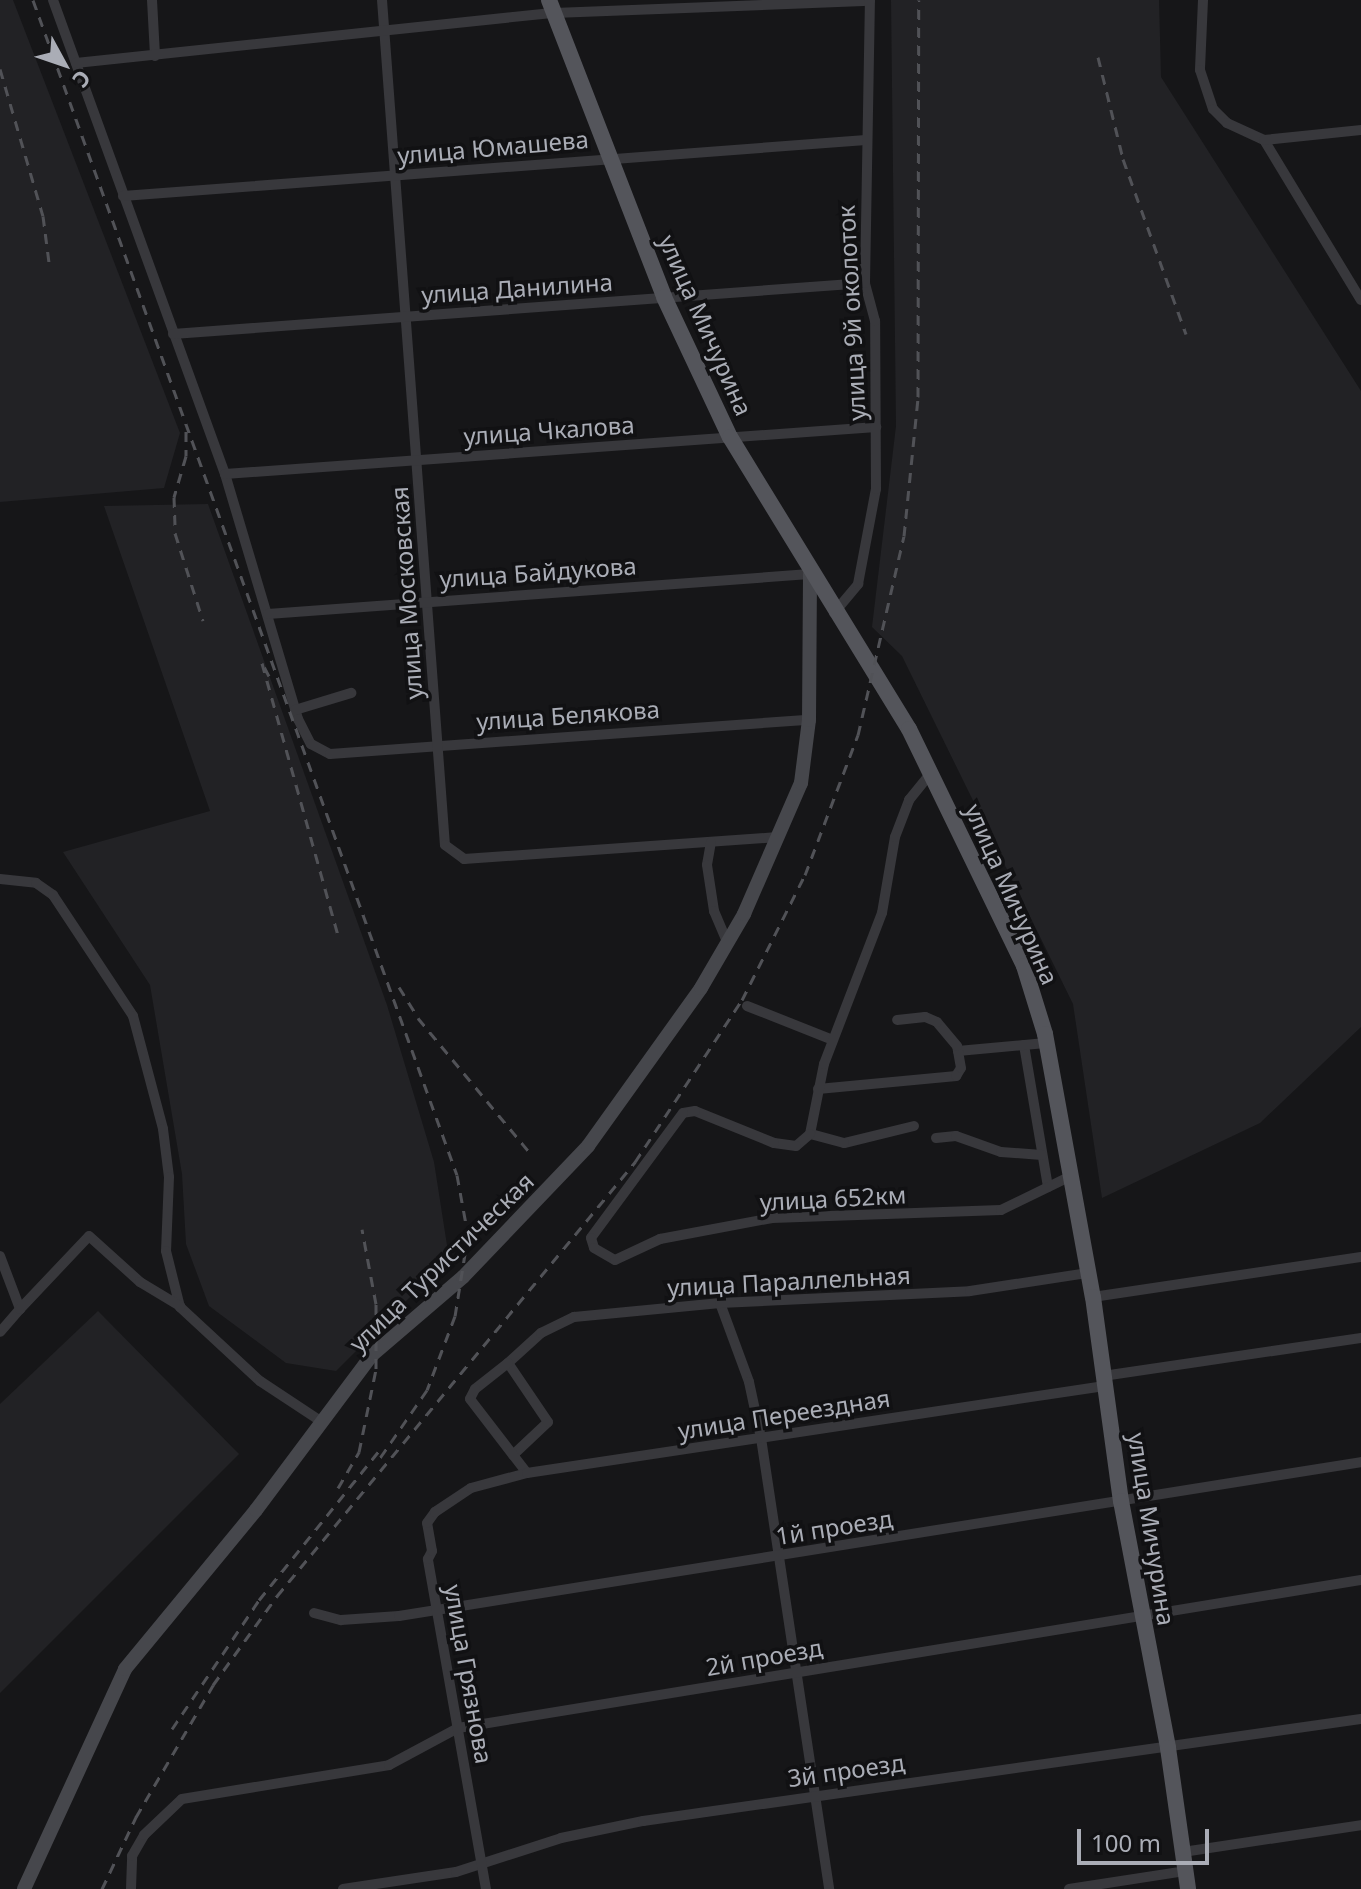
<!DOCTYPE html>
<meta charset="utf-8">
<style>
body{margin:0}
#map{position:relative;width:1361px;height:1889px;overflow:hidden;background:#161618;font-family:"Noto Sans",sans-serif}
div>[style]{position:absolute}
.built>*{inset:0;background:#222225}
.street>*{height:10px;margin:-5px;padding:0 5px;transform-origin:5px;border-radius:5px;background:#38383c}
.secondary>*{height:14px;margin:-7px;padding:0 7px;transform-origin:7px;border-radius:7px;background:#46474c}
.primary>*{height:16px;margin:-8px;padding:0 8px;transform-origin:8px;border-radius:8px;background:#54555b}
.rail>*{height:3px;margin-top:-1.5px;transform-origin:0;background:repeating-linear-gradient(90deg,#515257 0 10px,transparent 0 18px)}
span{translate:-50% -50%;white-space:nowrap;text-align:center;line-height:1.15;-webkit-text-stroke:7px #111113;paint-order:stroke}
.street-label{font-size:24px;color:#aaadb6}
.north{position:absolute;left:24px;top:24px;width:80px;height:80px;-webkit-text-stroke:6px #111113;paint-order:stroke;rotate:130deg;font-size:22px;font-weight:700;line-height:32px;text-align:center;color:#aaadb6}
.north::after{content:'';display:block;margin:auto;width:28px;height:36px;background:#aaadb6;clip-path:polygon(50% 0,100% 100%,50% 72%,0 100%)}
.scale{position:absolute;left:1077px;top:1829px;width:132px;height:36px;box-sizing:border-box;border:4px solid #aaadb6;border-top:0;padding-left:10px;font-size:24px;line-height:28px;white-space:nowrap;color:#aaadb6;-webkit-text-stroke:6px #111113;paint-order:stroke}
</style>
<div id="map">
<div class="built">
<div style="clip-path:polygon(0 0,13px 0,180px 433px,164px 488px,0 502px)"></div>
<div style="clip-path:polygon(891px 0,1159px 0,1161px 77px,1361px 391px,1361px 1027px,1260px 1123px,1102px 1198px,1073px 1004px,902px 656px,872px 627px,896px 426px)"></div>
<div style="clip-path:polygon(208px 504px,387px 1005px,434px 1162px,449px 1258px,336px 1371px,286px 1363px,209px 1306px,186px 1244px,182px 1174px,150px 985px,63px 852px,210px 811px,104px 506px)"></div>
<div style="clip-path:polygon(98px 1311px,239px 1454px,0 1693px,0 1404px)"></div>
</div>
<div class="street">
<div style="left:53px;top:0;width:504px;rotate:70.06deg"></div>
<div style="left:225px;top:474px;width:256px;rotate:73.4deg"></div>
<div style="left:298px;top:719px;width:28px;rotate:63deg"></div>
<div style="left:311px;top:744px;width:21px;rotate:28deg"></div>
<div style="left:330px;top:754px;width:480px;rotate:-4.1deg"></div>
<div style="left:152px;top:0;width:56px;rotate:86.9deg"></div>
<div style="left:382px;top:0;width:847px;rotate:85.74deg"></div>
<div style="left:445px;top:845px;width:24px;rotate:36deg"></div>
<div style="left:464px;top:859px;width:314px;rotate:-4deg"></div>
<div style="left:1203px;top:0;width:70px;rotate:92.5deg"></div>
<div style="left:1200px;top:70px;width:41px;rotate:71.6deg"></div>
<div style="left:1213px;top:109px;width:20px;rotate:45deg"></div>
<div style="left:1227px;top:123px;width:41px;rotate:24.7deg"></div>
<div style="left:1264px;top:140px;width:187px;rotate:58.8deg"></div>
<div style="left:76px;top:63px;width:481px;rotate:-6deg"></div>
<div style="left:554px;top:13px;width:316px;rotate:-2.2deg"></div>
<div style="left:1264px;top:140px;width:98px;rotate:-5.9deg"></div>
<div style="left:123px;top:196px;width:745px;rotate:-4.31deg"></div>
<div style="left:173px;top:334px;width:694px;rotate:-4.22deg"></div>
<div style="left:225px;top:474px;width:653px;rotate:-4.13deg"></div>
<div style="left:834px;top:613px;width:38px;rotate:-50deg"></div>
<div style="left:858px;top:584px;width:97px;rotate:-79.3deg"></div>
<div style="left:876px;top:489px;width:168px;rotate:-90.3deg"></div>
<div style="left:875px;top:321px;width:39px;rotate:-105deg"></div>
<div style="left:865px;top:283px;width:283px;rotate:-89deg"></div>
<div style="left:268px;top:614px;width:543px;rotate:-4.22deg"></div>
<div style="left:295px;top:710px;width:59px;rotate:-16.9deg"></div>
<div style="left:711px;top:842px;width:23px;rotate:100deg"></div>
<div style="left:707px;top:865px;width:47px;rotate:81.3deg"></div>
<div style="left:714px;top:911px;width:34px;rotate:67deg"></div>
<div style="left:0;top:879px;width:36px;rotate:6deg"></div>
<div style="left:36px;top:883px;width:21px;rotate:35deg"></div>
<div style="left:53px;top:895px;width:145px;rotate:56.5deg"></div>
<div style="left:133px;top:1016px;width:117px;rotate:75.1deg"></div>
<div style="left:163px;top:1129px;width:48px;rotate:82.9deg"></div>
<div style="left:169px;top:1177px;width:74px;rotate:92.3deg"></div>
<div style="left:166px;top:1251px;width:58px;rotate:76deg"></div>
<div style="left:180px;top:1307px;width:109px;rotate:42.8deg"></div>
<div style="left:260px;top:1381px;width:71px;rotate:33.5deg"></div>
<div style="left:747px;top:1006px;width:92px;rotate:21.6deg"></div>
<div style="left:1024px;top:1045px;width:144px;rotate:80.4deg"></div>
<div style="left:958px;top:1051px;width:88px;rotate:-5.2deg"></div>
<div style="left:818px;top:1089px;width:139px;rotate:-5.4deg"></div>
<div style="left:956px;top:1076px;width:9px;rotate:-58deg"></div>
<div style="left:961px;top:1068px;width:22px;rotate:-100deg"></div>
<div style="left:957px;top:1046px;width:31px;rotate:-130deg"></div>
<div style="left:937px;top:1022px;width:13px;rotate:-157deg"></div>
<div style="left:925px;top:1017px;width:28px;rotate:174deg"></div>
<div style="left:914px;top:1126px;width:72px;rotate:166.3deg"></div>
<div style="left:844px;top:1143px;width:35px;rotate:-165deg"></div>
<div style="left:810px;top:1134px;width:71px;rotate:-78.7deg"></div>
<div style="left:824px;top:1064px;width:162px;rotate:-69deg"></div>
<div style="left:882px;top:913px;width:77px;rotate:-80.3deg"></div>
<div style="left:895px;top:837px;width:40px;rotate:-69deg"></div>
<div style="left:909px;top:800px;width:32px;rotate:-51deg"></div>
<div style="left:810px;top:1134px;width:18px;rotate:139deg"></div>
<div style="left:796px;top:1146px;width:22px;rotate:-172deg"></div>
<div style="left:774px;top:1143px;width:85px;rotate:-157.9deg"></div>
<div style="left:695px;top:1111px;width:12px;rotate:171deg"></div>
<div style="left:683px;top:1113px;width:155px;rotate:126.4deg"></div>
<div style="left:591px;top:1238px;width:10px;rotate:73deg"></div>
<div style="left:594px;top:1248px;width:24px;rotate:30deg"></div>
<div style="left:615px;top:1260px;width:50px;rotate:-25deg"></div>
<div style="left:660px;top:1239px;width:114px;rotate:-10.6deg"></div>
<div style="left:772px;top:1218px;width:229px;rotate:-2deg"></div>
<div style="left:1001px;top:1210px;width:76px;rotate:-25.9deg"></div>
<div style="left:936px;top:1138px;width:20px;rotate:-6deg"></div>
<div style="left:956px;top:1136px;width:48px;rotate:19.6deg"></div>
<div style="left:1001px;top:1152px;width:41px;rotate:4.2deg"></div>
<div style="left:0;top:1256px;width:57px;rotate:69.3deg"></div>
<div style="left:20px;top:1309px;width:30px;rotate:131deg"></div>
<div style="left:1093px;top:1297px;width:271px;rotate:-8.5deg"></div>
<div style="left:720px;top:1303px;width:84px;rotate:69.8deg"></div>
<div style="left:749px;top:1382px;width:57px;rotate:77.9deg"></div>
<div style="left:761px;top:1438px;width:456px;rotate:81.4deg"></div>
<div style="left:20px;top:1309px;width:100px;rotate:-46.6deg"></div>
<div style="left:89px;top:1236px;width:69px;rotate:42deg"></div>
<div style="left:140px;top:1282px;width:47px;rotate:31deg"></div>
<div style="left:508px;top:1363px;width:45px;rotate:-42.3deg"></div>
<div style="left:541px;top:1333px;width:37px;rotate:-26deg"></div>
<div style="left:574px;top:1317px;width:147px;rotate:-5.5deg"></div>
<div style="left:720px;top:1303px;width:250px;rotate:-2.7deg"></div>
<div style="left:970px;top:1291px;width:118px;rotate:-8.7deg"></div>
<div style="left:1103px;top:1376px;width:261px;rotate:-8.4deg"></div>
<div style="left:513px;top:1455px;width:48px;rotate:-43.3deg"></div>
<div style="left:548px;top:1422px;width:71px;rotate:-124.1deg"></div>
<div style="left:508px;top:1363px;width:42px;rotate:141.8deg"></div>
<div style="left:475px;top:1389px;width:11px;rotate:117deg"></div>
<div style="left:470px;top:1399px;width:93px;rotate:52.4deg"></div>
<div style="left:314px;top:1613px;width:28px;rotate:15deg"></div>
<div style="left:341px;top:1620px;width:58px;rotate:-3.9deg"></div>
<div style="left:399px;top:1616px;width:974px;rotate:-9.09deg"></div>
<div style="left:1183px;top:1852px;width:180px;rotate:-8.6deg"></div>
<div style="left:131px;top:1889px;width:33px;rotate:-88deg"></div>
<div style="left:132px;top:1856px;width:24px;rotate:-60deg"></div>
<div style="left:144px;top:1835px;width:52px;rotate:-43.5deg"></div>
<div style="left:182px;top:1799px;width:210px;rotate:-9.3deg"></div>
<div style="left:389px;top:1765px;width:78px;rotate:-28.2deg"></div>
<div style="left:458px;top:1728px;width:915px;rotate:-9.31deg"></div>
<div style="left:343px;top:1889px;width:114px;rotate:-8.6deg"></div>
<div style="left:456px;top:1872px;width:110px;rotate:-17.9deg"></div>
<div style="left:561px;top:1838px;width:84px;rotate:-11.7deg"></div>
<div style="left:643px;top:1821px;width:725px;rotate:-8.09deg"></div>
<div style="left:486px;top:1889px;width:335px;rotate:-100deg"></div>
<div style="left:428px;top:1559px;width:9px;rotate:-63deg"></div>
<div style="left:432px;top:1551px;width:28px;rotate:-100deg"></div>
<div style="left:427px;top:1523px;width:14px;rotate:-54deg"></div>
<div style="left:435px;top:1512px;width:43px;rotate:-33.7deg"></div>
<div style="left:471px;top:1488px;width:58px;rotate:-15deg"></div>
<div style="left:527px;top:1473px;width:584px;rotate:-8.57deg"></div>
<div style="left:1069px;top:1889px;width:117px;rotate:-8.8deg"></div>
</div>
<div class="secondary">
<div style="left:24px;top:1889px;width:242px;rotate:-65.3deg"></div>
<div style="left:125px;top:1669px;width:206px;rotate:-50.5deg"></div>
<div style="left:256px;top:1510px;width:194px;rotate:-53.2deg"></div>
<div style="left:372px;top:1355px;width:120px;rotate:-40.6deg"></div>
<div style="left:463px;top:1277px;width:181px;rotate:-46.3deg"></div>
<div style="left:588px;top:1146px;width:194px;rotate:-54.4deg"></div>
<div style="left:701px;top:988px;width:86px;rotate:-59.8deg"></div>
<div style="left:744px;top:914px;width:143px;rotate:-66.5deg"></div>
<div style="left:801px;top:783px;width:64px;rotate:-82.8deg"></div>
<div style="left:809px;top:720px;width:146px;rotate:-89.6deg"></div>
</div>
<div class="primary">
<div style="left:549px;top:0;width:318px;rotate:68.8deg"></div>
<div style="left:664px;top:297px;width:155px;rotate:64.8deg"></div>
<div style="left:730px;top:437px;width:342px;rotate:58.5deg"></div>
<div style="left:909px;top:729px;width:263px;rotate:64.1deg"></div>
<div style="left:1024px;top:966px;width:71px;rotate:72.8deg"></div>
<div style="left:1045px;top:1034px;width:267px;rotate:79.7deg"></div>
<div style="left:1093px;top:1297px;width:206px;rotate:82.2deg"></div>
<div style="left:1121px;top:1501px;width:251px;rotate:79.2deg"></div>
<div style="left:1168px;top:1748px;width:142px;rotate:81.9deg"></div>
</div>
<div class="rail">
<div style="left:33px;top:0;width:1249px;rotate:70.16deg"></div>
<div style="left:457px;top:1175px;width:61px;rotate:79.6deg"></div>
<div style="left:468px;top:1235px;width:82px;rotate:99.1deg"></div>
<div style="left:455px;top:1316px;width:79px;rotate:110.7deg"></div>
<div style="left:427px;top:1390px;width:83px;rotate:124.7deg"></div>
<div style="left:1098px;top:57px;width:105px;rotate:76.2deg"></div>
<div style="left:1123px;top:159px;width:186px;rotate:70.2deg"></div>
<div style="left:0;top:69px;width:153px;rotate:73.7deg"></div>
<div style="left:43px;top:216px;width:46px;rotate:82.6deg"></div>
<div style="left:186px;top:431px;width:25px;rotate:90deg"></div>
<div style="left:186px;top:456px;width:43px;rotate:106.3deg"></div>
<div style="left:174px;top:497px;width:36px;rotate:88deg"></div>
<div style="left:175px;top:533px;width:92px;rotate:72.3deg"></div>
<div style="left:269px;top:676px;width:15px;rotate:-118deg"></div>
<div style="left:262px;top:663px;width:286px;rotate:74.4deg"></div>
<div style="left:399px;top:987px;width:36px;rotate:58deg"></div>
<div style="left:418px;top:1018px;width:175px;rotate:50.3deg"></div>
<div style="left:338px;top:1488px;width:42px;rotate:-59.7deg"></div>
<div style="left:359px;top:1452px;width:85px;rotate:-78.4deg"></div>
<div style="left:376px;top:1369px;width:65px;rotate:-90deg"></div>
<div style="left:376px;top:1304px;width:76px;rotate:-100.6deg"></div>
<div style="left:172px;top:1729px;width:156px;rotate:-56deg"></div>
<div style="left:259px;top:1600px;width:196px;rotate:-51.2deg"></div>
<div style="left:102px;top:1889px;width:80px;rotate:-64.7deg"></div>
<div style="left:136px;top:1817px;width:153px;rotate:-59.7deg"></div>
<div style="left:213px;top:1685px;width:110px;rotate:-54.3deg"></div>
<div style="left:277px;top:1596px;width:563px;rotate:-50.48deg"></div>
<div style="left:635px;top:1162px;width:194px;rotate:-56.6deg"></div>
<div style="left:742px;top:1000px;width:140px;rotate:-63.3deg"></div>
<div style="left:805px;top:875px;width:150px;rotate:-69.3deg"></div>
<div style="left:858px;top:735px;width:204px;rotate:-77deg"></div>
<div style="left:904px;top:536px;width:140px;rotate:-84.2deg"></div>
<div style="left:918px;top:397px;width:397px;rotate:-89.9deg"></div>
</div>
<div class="street-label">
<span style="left:493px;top:147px;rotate:-5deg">улица Юмашева</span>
<span style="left:517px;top:288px;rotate:-4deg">улица Данилина</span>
<span style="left:851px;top:313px;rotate:-93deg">улица 9й околоток</span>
<span style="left:706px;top:325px;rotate:66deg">улица Мичурина</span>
<span style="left:549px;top:430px;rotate:-4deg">улица Чкалова</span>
<span style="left:538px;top:572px;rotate:-4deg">улица Байдукова</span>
<span style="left:406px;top:593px;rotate:-94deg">улица Московская</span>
<span style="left:568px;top:715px;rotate:-4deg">улица Белякова</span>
<span style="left:1012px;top:894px;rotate:66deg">улица Мичурина</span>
<span style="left:833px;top:1198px;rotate:-3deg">улица 652км</span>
<span style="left:441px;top:1262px;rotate:-44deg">улица Туристическая</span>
<span style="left:789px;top:1281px;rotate:-3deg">улица Параллельная</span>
<span style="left:784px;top:1414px;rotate:-9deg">улица Переездная</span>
<span style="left:834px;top:1527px;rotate:-9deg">1й проезд</span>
<span style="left:1152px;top:1529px;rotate:81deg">улица Мичурина</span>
<span style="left:764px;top:1657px;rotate:-10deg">2й проезд</span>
<span style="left:469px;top:1674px;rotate:80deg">улица Грязнова</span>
<span style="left:846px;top:1770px;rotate:-8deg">3й проезд</span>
</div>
<div class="north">С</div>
<div class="scale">100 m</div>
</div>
